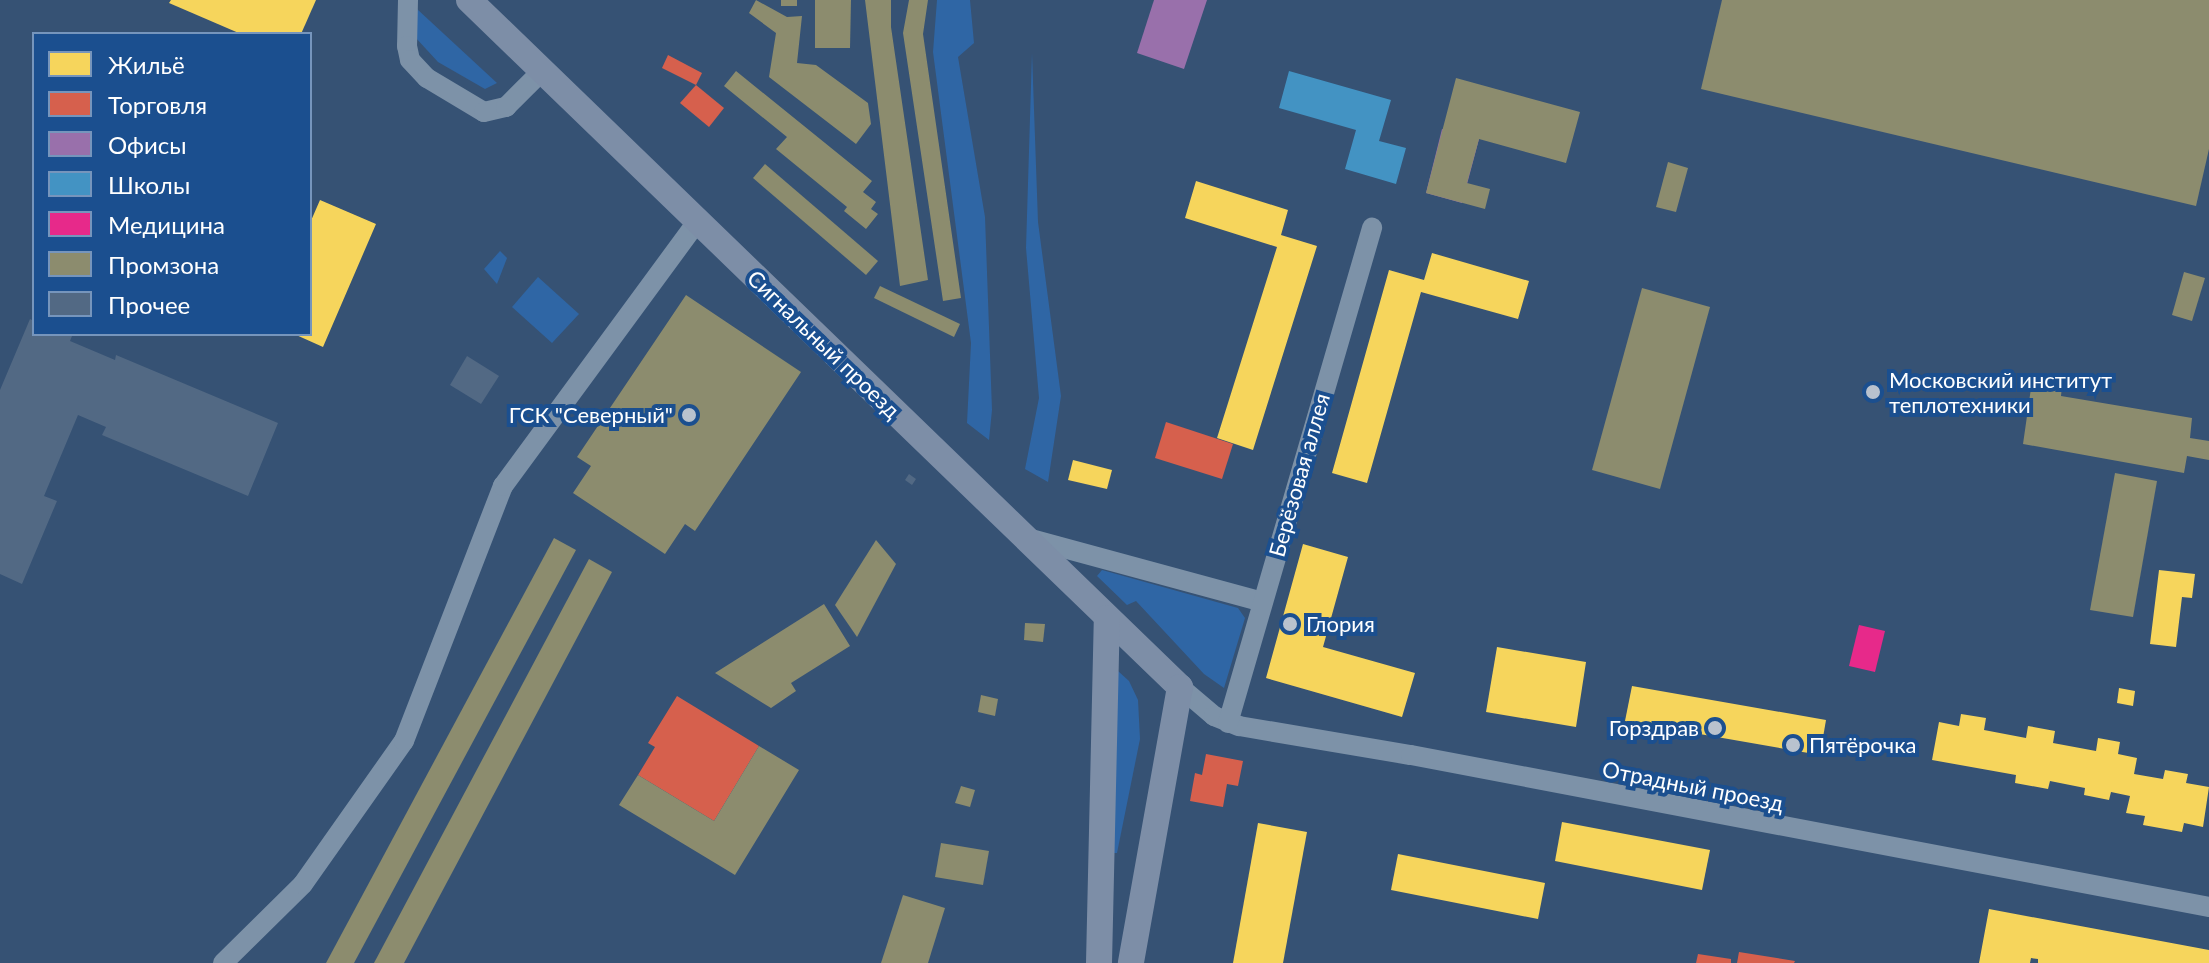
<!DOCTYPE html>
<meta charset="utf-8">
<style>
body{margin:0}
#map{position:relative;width:2209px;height:963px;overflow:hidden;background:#365274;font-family:Lato,sans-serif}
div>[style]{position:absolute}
.green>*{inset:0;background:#2f66a5}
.homes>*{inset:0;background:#f6d55c}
.shops>*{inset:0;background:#d6604d}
.offices>*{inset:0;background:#9970ab}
.schools>*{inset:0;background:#4393c3}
.health>*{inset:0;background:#e7298a}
.industry>*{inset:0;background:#8c8c6e}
.building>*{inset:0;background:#526984}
.minor>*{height:20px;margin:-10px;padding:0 10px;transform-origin:10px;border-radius:10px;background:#7d92a8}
.major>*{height:26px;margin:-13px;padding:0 13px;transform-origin:13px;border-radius:13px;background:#7d8ea7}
.dots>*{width:22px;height:22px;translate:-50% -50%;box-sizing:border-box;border:4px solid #1b4f8f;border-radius:50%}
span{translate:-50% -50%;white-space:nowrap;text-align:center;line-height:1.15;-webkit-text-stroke:8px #1b4f8f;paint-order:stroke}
.street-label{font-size:22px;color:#fff}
.poi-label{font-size:22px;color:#fff}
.left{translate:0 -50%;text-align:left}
.right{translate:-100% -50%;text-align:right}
.legend{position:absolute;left:32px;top:32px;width:280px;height:304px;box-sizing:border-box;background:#1b4f8f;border:2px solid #7695bc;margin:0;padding:10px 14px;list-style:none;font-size:24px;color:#fff}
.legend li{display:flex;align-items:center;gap:16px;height:40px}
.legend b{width:40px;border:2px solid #7695bc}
</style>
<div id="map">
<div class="green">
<div style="clip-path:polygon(937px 0,970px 0,974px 43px,958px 57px,985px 217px,992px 410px,989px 440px,967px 423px,971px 343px,933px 52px)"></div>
<div style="clip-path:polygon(417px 9px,497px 83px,485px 89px,438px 62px,415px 37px)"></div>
<div style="clip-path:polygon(1032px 53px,1038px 222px,1061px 396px,1048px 482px,1025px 469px,1039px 398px,1026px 248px)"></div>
<div style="clip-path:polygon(500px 251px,507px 258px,497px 284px,484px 269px)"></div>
<div style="clip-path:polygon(538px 277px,579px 314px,552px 343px,512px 307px)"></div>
<div style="clip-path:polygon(1102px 570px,1238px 608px,1245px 618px,1224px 688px,1204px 674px,1136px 601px,1127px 605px,1097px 576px)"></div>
<div style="clip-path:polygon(1118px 671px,1129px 681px,1138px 700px,1140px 739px,1117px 853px,1112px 853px)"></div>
</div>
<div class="homes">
<div style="clip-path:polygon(171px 0,316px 0,301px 34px,241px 34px,169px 3px)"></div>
<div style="clip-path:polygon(1196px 181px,1288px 210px,1281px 235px,1317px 246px,1253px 450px,1217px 438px,1277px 247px,1185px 218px)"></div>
<div style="clip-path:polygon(320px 200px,376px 224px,323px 347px,294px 334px,310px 334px,310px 223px)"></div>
<div style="clip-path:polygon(1432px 253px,1529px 281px,1518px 319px,1421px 292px,1367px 483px,1332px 473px,1389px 270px,1424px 280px)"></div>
<div style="clip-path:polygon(1073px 460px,1112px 470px,1107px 489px,1068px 480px)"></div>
<div style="clip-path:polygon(1303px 544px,1348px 557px,1323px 647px,1415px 673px,1402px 717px,1266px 678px)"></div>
<div style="clip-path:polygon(2159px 570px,2195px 574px,2192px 598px,2182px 597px,2176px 647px,2150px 644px)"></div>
<div style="clip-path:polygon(1497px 647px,1586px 662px,1576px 727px,1486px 712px)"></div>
<div style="clip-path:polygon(1632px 686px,1826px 720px,1820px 755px,1625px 721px)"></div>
<div style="clip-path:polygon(2119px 688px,2135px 691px,2133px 706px,2117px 703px)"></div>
<div style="clip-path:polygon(1961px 714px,1986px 718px,1984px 730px,2026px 738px,2028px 726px,2055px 731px,2053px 743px,2096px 751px,2098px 738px,2120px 742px,2118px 754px,2137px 758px,2134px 774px,2163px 779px,2165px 770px,2188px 774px,2186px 783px,2209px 787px,2203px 827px,2184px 823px,2182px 832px,2143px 825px,2145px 816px,2126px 813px,2130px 796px,2111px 792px,2109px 800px,2084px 795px,2085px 788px,2050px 781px,2048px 789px,2015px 783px,2016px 775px,1932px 760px,1939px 722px,1959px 726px)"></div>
<div style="clip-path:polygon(1562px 822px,1710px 850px,1702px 890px,1555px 861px)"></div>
<div style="clip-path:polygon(1258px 823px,1307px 832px,1283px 963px,1233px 963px)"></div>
<div style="clip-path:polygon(1398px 854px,1545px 883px,1538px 919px,1391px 890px)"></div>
<div style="clip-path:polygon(1989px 909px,2209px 950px,2209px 963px,2038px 963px,2038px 959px,2031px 958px,2030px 963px,1979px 963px)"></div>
</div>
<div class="shops">
<div style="clip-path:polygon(668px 55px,702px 73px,696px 85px,662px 68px)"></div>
<div style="clip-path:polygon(696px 85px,724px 108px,709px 127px,680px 103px)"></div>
<div style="clip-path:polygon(1166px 422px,1233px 444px,1222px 479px,1155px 458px)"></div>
<div style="clip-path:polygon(677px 696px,759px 746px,714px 821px,638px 775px,655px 747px,648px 743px)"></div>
<div style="clip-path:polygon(1206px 754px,1243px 761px,1238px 786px,1227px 784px,1223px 807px,1190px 801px,1195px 773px,1202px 775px)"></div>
<div style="clip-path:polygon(1739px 952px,1795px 961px,1794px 963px,1737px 963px)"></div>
<div style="clip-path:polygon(1698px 954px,1731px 959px,1731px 963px,1696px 963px)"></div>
</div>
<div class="offices">
<div style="clip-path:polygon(1154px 0,1207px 0,1184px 69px,1137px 53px)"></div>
<div style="clip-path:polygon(1442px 129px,1479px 139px,1462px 203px,1426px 193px)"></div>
</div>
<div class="schools">
<div style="clip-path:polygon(1289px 71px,1391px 100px,1379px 141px,1406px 148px,1396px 184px,1345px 169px,1356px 130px,1279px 108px)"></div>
</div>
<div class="health">
<div style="clip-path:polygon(1859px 625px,1885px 631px,1875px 672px,1849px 666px)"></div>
</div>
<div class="industry">
<div style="clip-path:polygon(756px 0,787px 17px,802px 16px,797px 63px,816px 65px,868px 103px,871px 124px,856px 144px,769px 77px,776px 33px,749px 13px)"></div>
<div style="clip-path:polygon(781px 0,797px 0,797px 6px,781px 6px)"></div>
<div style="clip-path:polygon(815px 0,851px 0,850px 48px,815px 48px)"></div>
<div style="clip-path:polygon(865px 0,891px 0,891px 27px,928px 280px,900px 286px)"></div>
<div style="clip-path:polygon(909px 0,928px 0,923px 34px,961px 298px,943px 301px,903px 33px)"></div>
<div style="clip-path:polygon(1722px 0,2209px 0,2209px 149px,2196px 206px,1701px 89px)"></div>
<div style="clip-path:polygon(736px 71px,872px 181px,863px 192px,876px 202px,871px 209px,878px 214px,866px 229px,844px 211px,847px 207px,776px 149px,787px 137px,724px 86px)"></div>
<div style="clip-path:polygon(1456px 78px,1580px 112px,1566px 163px,1479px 139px,1467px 183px,1490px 189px,1485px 209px,1426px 193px)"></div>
<div style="clip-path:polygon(1668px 162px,1688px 168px,1676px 212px,1656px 207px)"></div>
<div style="clip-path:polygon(765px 164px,878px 261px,866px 275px,753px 178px)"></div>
<div style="clip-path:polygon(2184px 272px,2205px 278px,2192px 321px,2172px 315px)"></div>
<div style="clip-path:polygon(880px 286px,960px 324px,954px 337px,874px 298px)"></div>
<div style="clip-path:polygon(1642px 288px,1710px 307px,1660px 489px,1592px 470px)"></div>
<div style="clip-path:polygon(686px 295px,801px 372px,695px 531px,685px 524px,665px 554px,573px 493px,591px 466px,577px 457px)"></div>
<div style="clip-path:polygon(2032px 381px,2062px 386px,2061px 396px,2192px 418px,2190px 438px,2209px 441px,2209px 460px,2187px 456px,2184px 473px,2023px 444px)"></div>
<div style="clip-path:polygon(2115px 473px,2157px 481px,2133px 617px,2090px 610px)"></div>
<div style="clip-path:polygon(554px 538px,576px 550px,354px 963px,326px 963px)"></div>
<div style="clip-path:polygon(876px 540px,896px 564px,857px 637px,835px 605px)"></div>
<div style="clip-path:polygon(589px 559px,612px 572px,404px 963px,374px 963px)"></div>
<div style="clip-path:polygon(824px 604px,850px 646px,791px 683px,796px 691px,771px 708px,715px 673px)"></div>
<div style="clip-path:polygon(1025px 623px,1045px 624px,1043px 642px,1024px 640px)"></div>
<div style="clip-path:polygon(981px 695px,998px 699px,995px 716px,978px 712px)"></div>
<div style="clip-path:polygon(759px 746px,799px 770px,735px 875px,619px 805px,638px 775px,714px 821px)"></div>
<div style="clip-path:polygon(961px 786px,975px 790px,970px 807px,955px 803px)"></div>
<div style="clip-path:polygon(941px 843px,989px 851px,983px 885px,935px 877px)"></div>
<div style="clip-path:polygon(903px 895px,945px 908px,928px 963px,881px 963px)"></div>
</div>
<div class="building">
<div style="clip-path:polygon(30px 319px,34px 321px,34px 334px,66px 334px,72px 336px,70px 341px,115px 360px,116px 355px,278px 423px,248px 496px,102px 435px,106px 427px,78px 415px,44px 496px,57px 501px,22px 584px,0 574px,0 390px)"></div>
<div style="clip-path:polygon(467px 356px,499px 376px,481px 404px,450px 385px)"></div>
<div style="clip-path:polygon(909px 474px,916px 479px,912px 485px,905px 480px)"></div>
</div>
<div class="minor">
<div style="left:408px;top:0;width:46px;rotate:91.2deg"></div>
<div style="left:407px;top:46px;width:14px;rotate:78deg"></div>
<div style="left:410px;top:60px;width:25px;rotate:47deg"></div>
<div style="left:427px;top:78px;width:66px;rotate:30.8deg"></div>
<div style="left:484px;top:112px;width:23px;rotate:-13deg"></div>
<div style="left:506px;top:107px;width:49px;rotate:-45deg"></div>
<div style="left:1027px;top:538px;width:244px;rotate:15.2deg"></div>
<div style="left:1180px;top:687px;width:45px;rotate:40.5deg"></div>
<div style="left:1214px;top:716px;width:27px;rotate:22deg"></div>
<div style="left:1239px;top:726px;width:174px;rotate:9.6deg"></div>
<div style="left:1411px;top:755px;width:812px;rotate:10.78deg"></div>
<div style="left:1228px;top:723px;width:516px;rotate:-73.78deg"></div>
<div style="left:223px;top:963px;width:112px;rotate:-44.6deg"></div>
<div style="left:303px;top:884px;width:175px;rotate:-54.8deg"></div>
<div style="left:404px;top:741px;width:274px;rotate:-68.8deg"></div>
<div style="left:503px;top:486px;width:328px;rotate:-53.7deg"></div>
</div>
<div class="major">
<div style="left:469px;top:0;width:989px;rotate:44.02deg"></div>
<div style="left:1180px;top:687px;width:280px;rotate:100.1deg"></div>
<div style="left:1099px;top:963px;width:345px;rotate:-88.7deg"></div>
</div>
<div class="dots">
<div style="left:1873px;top:392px;background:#b9c2ce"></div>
<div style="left:689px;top:415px;background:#b9c2ce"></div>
<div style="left:1290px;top:624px;background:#b9c2ce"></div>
<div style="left:1715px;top:728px;background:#b9c2ce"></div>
<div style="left:1793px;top:745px;background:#b9c2ce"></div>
</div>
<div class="street-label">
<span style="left:824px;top:344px;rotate:44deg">Сигнальный проезд</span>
<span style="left:1299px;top:475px;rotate:-74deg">Берёзовая аллея</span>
<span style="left:1693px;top:786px;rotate:11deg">Отрадный проезд</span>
</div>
<div class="poi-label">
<span class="left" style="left:1889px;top:392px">Московский институт<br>теплотехники</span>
<span class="right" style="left:673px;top:415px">ГСК "Северный"</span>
<span class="left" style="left:1306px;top:624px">Глория</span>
<span class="right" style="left:1699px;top:728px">Горздрав</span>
<span class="left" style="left:1809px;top:745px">Пятёрочка</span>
</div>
<ul class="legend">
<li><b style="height:22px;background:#f6d55c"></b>Жильё</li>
<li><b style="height:22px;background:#d6604d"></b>Торговля</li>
<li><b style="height:22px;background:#9970ab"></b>Офисы</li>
<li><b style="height:22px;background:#4393c3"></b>Школы</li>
<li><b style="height:22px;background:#e7298a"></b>Медицина</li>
<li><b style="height:22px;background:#8c8c6e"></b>Промзона</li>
<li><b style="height:22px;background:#526984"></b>Прочее</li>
</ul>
</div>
